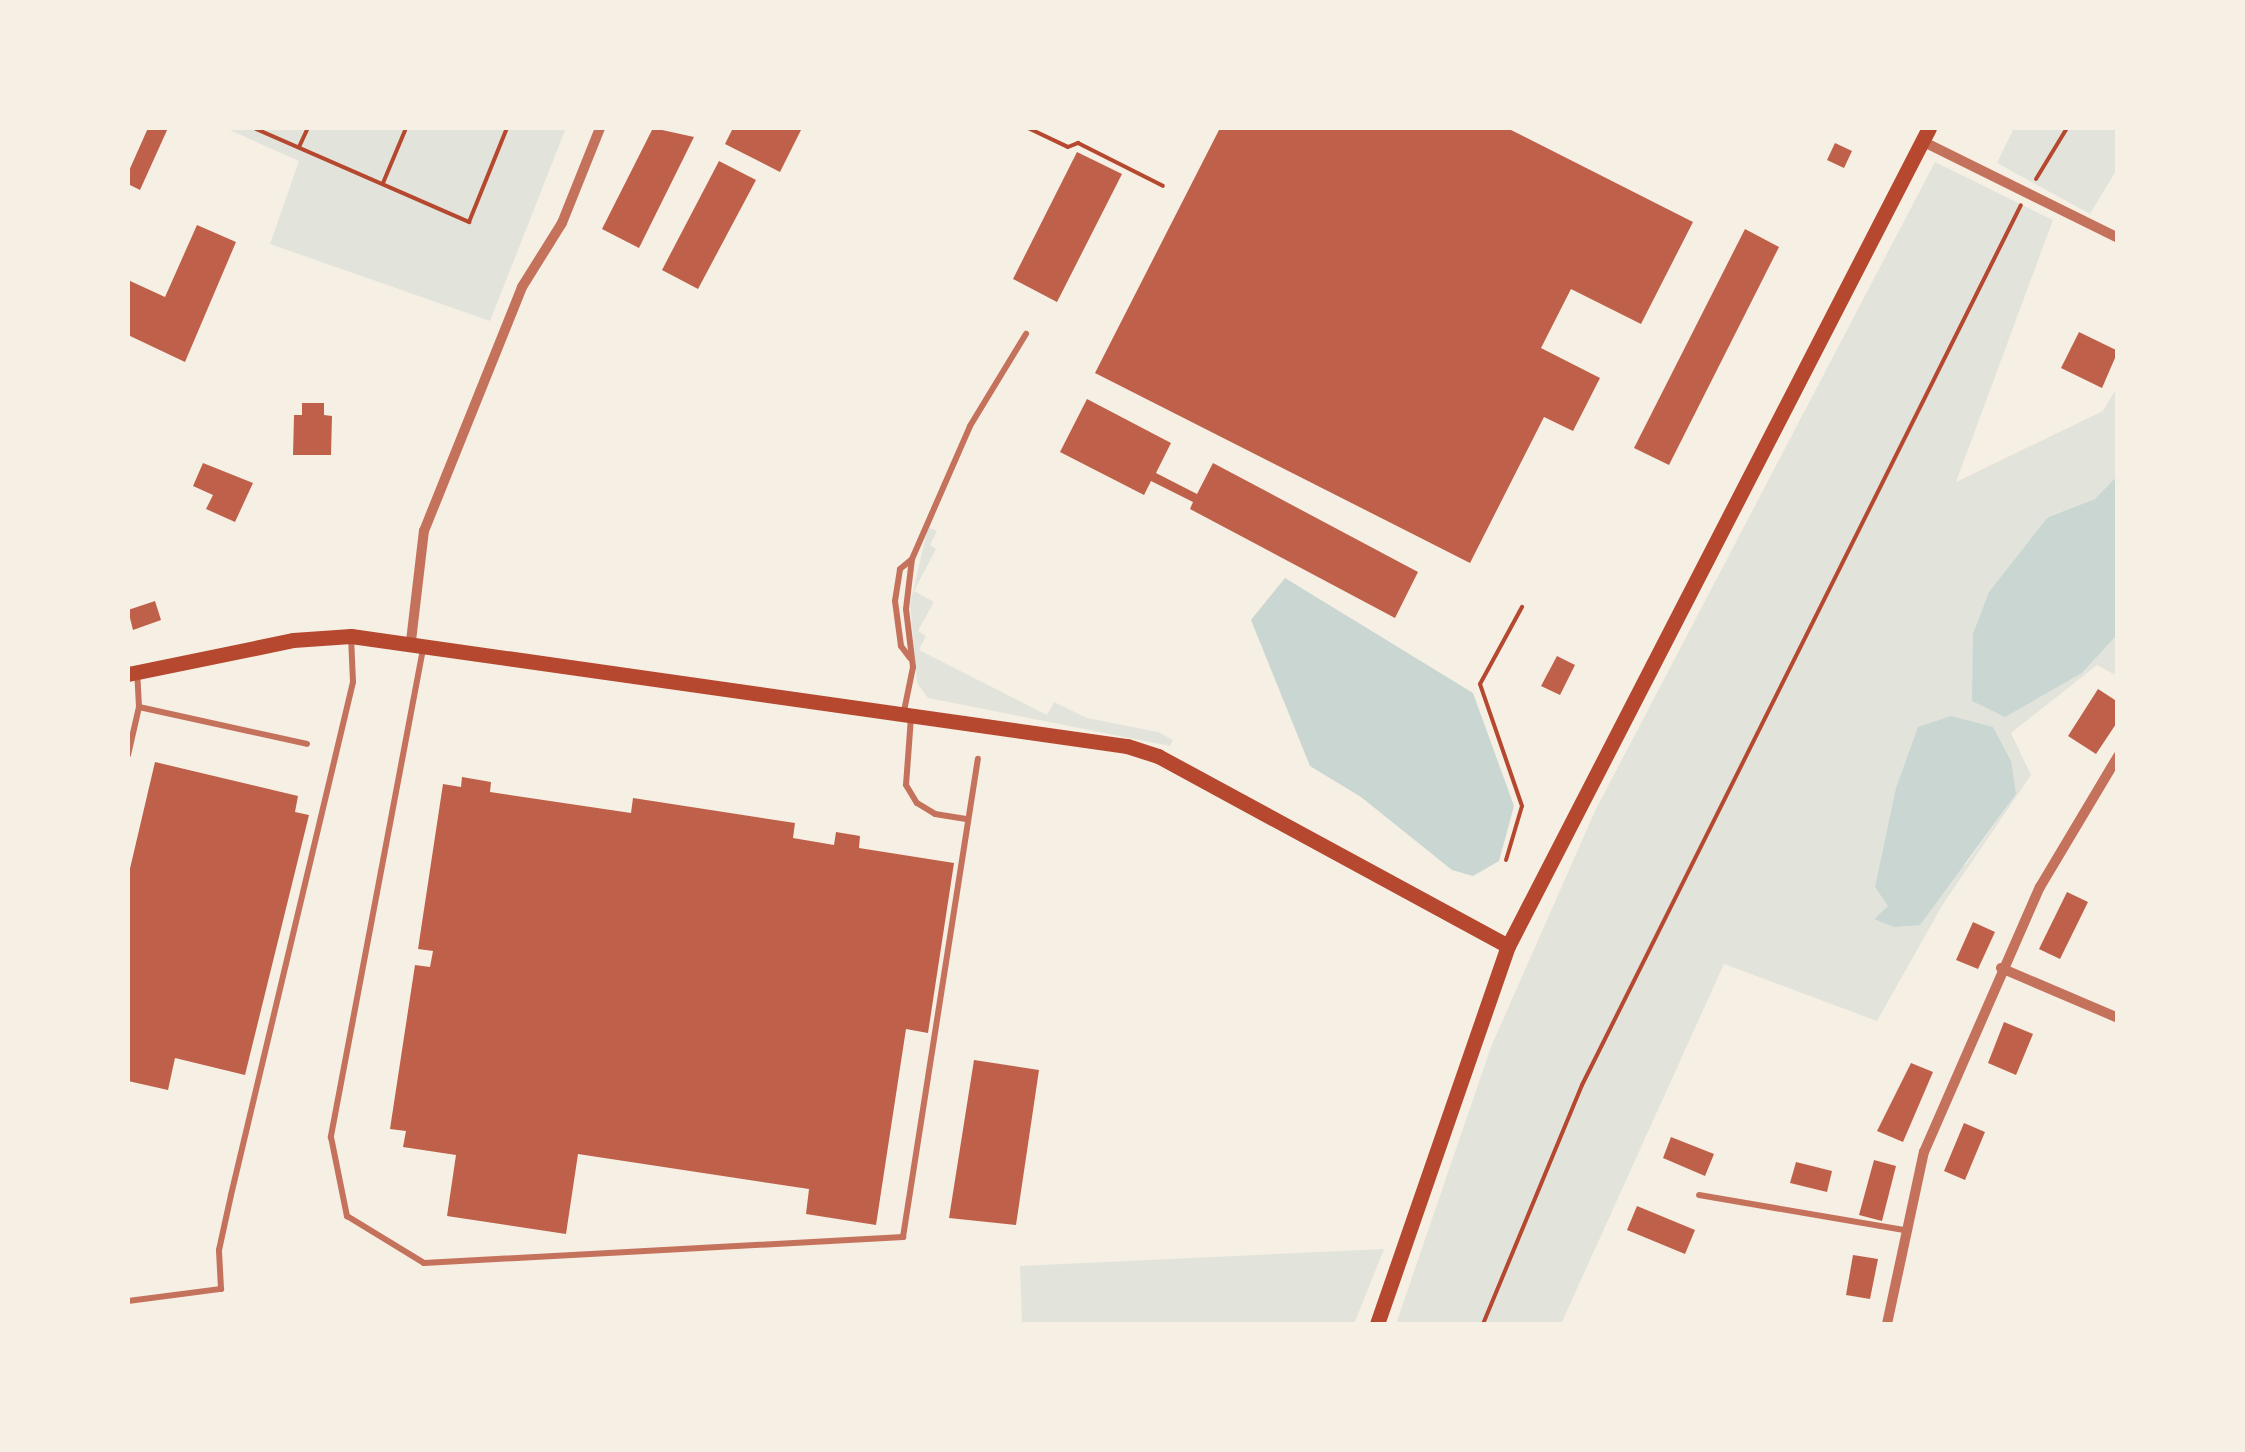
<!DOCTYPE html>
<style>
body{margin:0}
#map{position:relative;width:2245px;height:1452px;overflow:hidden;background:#f6efe4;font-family:Inter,sans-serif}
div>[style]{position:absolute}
.green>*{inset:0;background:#e2e4dc}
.water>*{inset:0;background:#c9d6d2}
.building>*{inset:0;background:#bf614a}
.path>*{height:4px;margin:-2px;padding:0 2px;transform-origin:2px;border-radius:2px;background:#b5482f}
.service>*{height:6px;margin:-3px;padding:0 3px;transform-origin:3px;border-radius:3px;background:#c5725c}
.minor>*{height:10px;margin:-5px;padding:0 5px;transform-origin:5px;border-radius:5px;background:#c5725c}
.secondary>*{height:15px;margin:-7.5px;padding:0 7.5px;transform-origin:7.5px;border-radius:7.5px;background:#b5482f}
span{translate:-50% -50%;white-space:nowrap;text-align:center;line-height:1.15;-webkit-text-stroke:9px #f6efe4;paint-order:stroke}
.frame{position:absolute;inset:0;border:130px solid #f6efe4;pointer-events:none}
</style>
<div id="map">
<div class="green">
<div style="clip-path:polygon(225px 128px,566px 128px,490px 321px,270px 244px,299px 161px)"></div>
<div style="clip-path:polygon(2014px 128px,2117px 128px,2117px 169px,2090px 214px,1997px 163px)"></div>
<div style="clip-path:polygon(evenodd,1935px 162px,2053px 220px,1956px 482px,2103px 411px,2117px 387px,2117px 476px,2095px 499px,2047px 517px,2044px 694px,2082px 673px,2117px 635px,2117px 676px,2097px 665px,2011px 733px,2031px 775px,1943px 904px,1877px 1021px,1724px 964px,1561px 1324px,1396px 1324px,1491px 1047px,1595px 811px,1935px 162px,1896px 788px,2016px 794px,1966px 864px,1875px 918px,1888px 906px,1896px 788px)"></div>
<div style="clip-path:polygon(928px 527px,937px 531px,930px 545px,936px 549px,914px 591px,934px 602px,918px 631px,926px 636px,919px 650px,1047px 715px,1054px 702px,1087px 718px,1158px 732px,1173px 740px,1170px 746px,928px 698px,917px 683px,910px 604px)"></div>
<div style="clip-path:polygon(1384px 1249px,1354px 1324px,1022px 1324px,1020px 1266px)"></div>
</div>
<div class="water">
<div style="clip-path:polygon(2117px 476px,2117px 635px,2082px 673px,2005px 717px,1972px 701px,1973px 634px,1989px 592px,2048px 517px,2095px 499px)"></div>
<div style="clip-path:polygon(1285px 578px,1473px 693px,1514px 806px,1499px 861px,1473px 876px,1452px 870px,1361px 797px,1310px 766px,1251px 620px)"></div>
<div style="clip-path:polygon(1951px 716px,1993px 727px,2011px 761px,2016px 794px,1920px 925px,1894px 927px,1874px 919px,1888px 906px,1875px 887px,1896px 788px,1918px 727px)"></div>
</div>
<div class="building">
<div style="clip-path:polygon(148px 128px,168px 128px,140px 190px,128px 184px,128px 173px)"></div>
<div style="clip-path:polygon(653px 128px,694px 137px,639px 248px,602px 229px)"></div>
<div style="clip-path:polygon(733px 128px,802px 128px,780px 172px,725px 144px)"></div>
<div style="clip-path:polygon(1220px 128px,1507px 128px,1693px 222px,1641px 324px,1571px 289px,1541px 348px,1600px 378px,1573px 431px,1544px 417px,1470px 563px,1095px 373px)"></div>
<div style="clip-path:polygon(1835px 143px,1852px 151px,1844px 168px,1827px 160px)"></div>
<div style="clip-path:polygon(1077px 152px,1122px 174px,1057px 302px,1013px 279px)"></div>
<div style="clip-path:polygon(719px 161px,756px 180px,698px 289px,662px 270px)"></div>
<div style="clip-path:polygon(197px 225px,236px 242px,185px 362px,128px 335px,128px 280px,165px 297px)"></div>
<div style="clip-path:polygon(1745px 229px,1779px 247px,1669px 465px,1634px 448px)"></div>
<div style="clip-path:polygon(2079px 332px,2118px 351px,2102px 388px,2061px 368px)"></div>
<div style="clip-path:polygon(1087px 399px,1171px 443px,1156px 473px,1197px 494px,1213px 463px,1418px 572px,1395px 618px,1190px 509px,1193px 502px,1151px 481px,1144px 495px,1060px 452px)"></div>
<div style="clip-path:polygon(302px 403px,324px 403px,324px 415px,332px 416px,331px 455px,293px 455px,294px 415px,302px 415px)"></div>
<div style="clip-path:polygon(203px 463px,253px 483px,235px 522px,206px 509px,213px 495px,193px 486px)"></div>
<div style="clip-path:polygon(155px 601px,161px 620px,133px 630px,128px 610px)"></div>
<div style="clip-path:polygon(1557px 656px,1575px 665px,1560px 695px,1541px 686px)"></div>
<div style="clip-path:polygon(2098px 689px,2118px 702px,2118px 721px,2096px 754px,2068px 736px)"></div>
<div style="clip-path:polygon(155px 762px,298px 796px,295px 812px,309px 815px,245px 1075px,175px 1058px,168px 1090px,128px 1081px,128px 877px)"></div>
<div style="clip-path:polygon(462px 777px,491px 782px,490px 792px,631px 813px,633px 798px,795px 823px,793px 838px,834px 845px,836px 832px,860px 836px,859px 848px,954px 863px,928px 1033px,906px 1029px,876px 1225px,806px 1214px,809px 1189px,578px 1154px,566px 1234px,447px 1216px,456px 1155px,403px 1147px,406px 1131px,390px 1129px,415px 965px,430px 967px,433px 951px,418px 949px,443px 784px,461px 787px)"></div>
<div style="clip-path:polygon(2067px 892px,2088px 902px,2060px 959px,2039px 949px)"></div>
<div style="clip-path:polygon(1973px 922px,1995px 932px,1978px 969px,1956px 960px)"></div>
<div style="clip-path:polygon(2004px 1022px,2033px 1034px,2016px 1075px,1988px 1063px)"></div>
<div style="clip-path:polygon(974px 1060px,1039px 1070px,1016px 1225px,949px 1218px)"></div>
<div style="clip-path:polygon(1911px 1063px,1933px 1072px,1903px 1142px,1877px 1131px)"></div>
<div style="clip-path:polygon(1964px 1123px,1985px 1132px,1965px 1180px,1944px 1171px)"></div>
<div style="clip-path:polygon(1671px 1137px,1714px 1154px,1705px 1176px,1663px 1158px)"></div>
<div style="clip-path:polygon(1874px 1160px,1896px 1166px,1882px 1221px,1859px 1215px)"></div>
<div style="clip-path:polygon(1796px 1162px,1832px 1171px,1827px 1192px,1790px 1183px)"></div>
<div style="clip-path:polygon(1637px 1206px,1695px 1230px,1685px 1254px,1627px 1230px)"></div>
<div style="clip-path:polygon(1853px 1255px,1878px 1259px,1870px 1299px,1846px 1295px)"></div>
</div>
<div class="path">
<div style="left:254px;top:128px;width:235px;rotate:23.6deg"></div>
<div style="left:469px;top:222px;width:101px;rotate:-68deg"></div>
<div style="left:1028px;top:128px;width:44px;rotate:25.4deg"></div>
<div style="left:1068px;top:147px;width:11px;rotate:-22deg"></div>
<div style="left:1078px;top:143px;width:95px;rotate:26.8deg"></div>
<div style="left:299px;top:147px;width:21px;rotate:-65deg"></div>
<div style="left:2036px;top:179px;width:60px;rotate:-58.7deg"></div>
<div style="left:383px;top:183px;width:60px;rotate:-67.3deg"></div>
<div style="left:1506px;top:860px;width:56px;rotate:-73.5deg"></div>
<div style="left:1522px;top:806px;width:129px;rotate:-109deg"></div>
<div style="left:1480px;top:684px;width:88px;rotate:-61.4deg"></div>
<div style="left:1483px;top:1324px;width:259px;rotate:-67.5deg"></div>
<div style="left:1582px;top:1085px;width:983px;rotate:-63.49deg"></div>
</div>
<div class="service">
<div style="left:423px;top:649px;width:497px;rotate:100.7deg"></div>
<div style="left:331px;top:1137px;width:81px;rotate:78.6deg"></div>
<div style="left:347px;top:1216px;width:90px;rotate:31.4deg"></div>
<div style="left:424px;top:1263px;width:480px;rotate:-3.1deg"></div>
<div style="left:903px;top:1237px;width:484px;rotate:-81.1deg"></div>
<div style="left:910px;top:658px;width:15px;rotate:-127deg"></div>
<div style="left:901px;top:646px;width:45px;rotate:-97.6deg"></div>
<div style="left:895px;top:601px;width:32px;rotate:-81deg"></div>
<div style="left:900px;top:569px;width:14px;rotate:-39deg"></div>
<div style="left:139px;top:707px;width:172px;rotate:12.4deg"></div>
<div style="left:904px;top:711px;width:45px;rotate:-78.4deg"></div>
<div style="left:913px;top:667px;width:58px;rotate:-96.9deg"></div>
<div style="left:906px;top:609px;width:50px;rotate:-83.2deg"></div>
<div style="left:912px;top:559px;width:145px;rotate:-66.4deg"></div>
<div style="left:970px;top:426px;width:108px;rotate:-58.7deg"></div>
<div style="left:911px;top:717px;width:68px;rotate:94.2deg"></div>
<div style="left:906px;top:785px;width:21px;rotate:59deg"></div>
<div style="left:917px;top:803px;width:21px;rotate:31deg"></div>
<div style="left:935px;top:814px;width:33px;rotate:9deg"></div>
<div style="left:128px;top:755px;width:49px;rotate:-77.1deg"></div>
<div style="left:139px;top:707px;width:34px;rotate:-93deg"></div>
<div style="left:1699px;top:1195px;width:208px;rotate:9.7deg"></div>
<div style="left:128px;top:1301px;width:94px;rotate:-7.4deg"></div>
<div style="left:221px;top:1289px;width:39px;rotate:-93deg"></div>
<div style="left:219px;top:1250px;width:56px;rotate:-77.7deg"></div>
<div style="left:231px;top:1195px;width:527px;rotate:-76.62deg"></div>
<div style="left:353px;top:682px;width:46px;rotate:-92.5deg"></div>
</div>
<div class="minor">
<div style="left:1922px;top:141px;width:219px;rotate:26.3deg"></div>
<div style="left:411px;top:641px;width:111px;rotate:-83.3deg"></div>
<div style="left:424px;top:531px;width:263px;rotate:-68.1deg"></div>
<div style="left:522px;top:287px;width:75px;rotate:-58deg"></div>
<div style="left:562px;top:223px;width:102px;rotate:-68.2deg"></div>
<div style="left:2001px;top:968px;width:127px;rotate:23.1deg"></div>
<div style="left:1887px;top:1324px;width:176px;rotate:-77.9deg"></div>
<div style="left:1924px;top:1152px;width:289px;rotate:-66.4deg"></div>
<div style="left:2040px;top:887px;width:152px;rotate:-59.2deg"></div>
</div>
<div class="secondary">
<div style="left:128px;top:674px;width:168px;rotate:-11.6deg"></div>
<div style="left:293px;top:640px;width:58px;rotate:-3.9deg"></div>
<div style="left:351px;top:636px;width:784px;rotate:8.07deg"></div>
<div style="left:1127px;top:746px;width:33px;rotate:18deg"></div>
<div style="left:1158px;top:756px;width:398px;rotate:28.5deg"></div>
<div style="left:1377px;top:1324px;width:400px;rotate:-70.9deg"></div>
<div style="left:1508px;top:946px;width:920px;rotate:-62.77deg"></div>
</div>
<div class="frame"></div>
</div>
